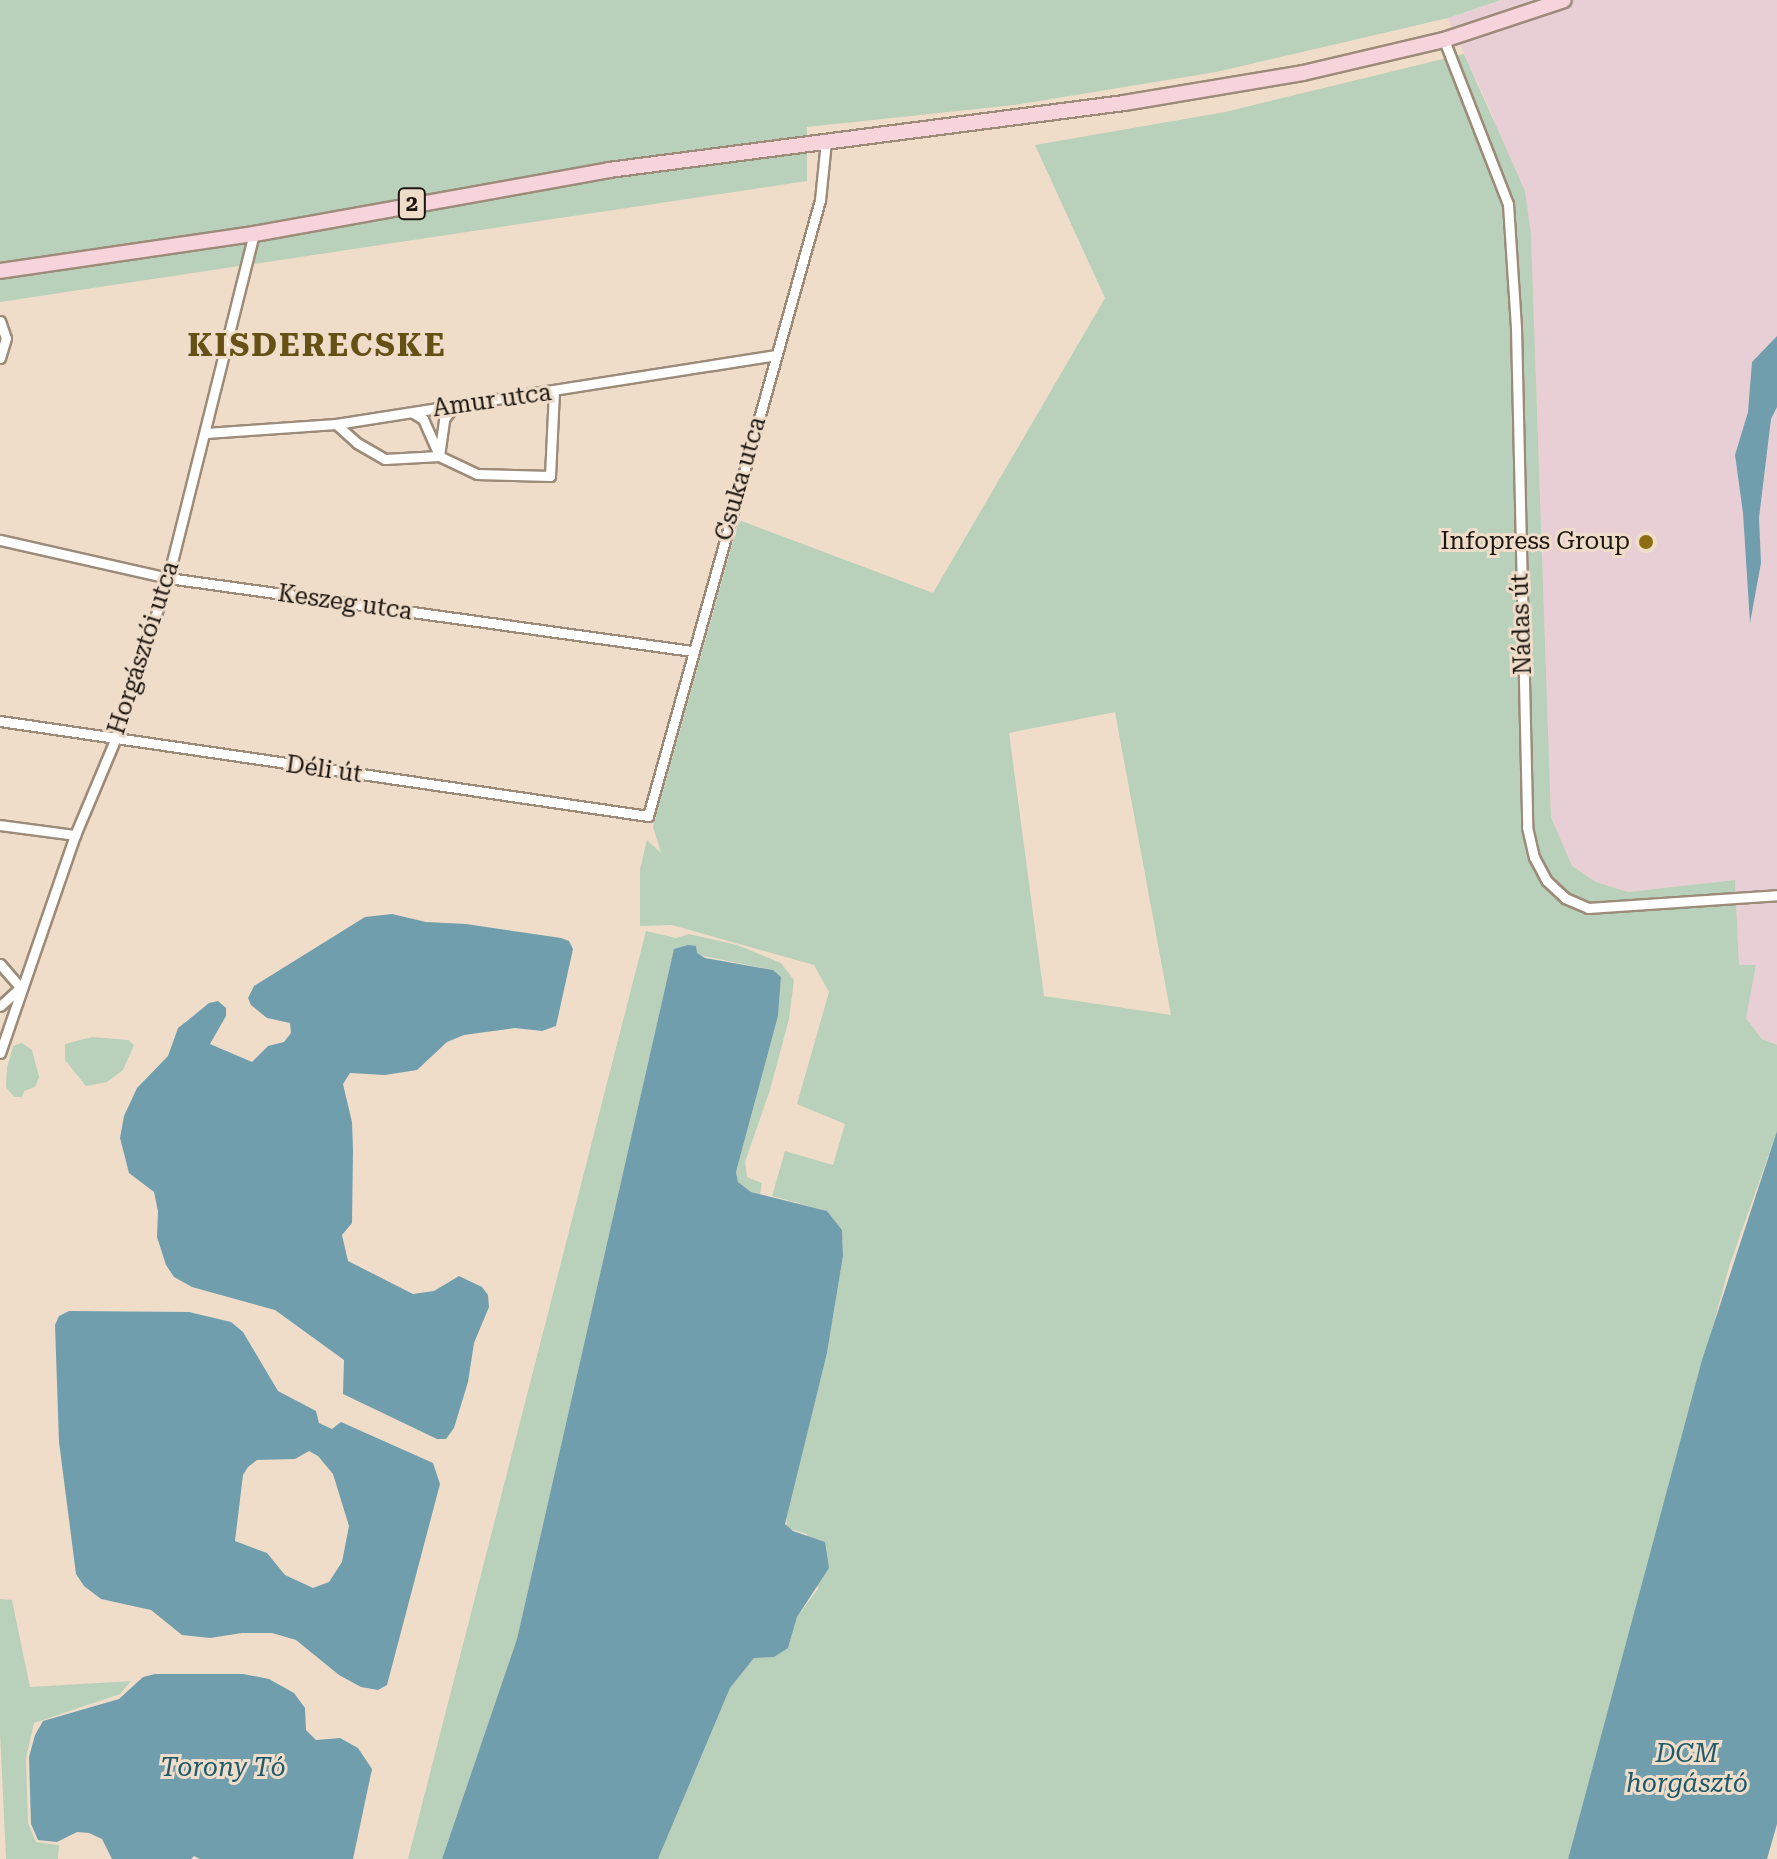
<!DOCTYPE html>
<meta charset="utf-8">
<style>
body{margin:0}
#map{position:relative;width:1777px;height:1859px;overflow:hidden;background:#efddca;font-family:"Roboto Serif",serif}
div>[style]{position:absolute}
.industrial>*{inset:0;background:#e8cfd5}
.green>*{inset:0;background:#b9d0ba}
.water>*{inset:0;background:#719ead}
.roads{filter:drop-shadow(2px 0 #9d8b7a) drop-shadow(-2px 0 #9d8b7a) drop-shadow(0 2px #9d8b7a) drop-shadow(0 -2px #9d8b7a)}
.minor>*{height:9px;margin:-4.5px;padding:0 4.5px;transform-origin:4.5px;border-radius:4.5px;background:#fff}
.primary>*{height:14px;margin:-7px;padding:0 7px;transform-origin:7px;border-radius:7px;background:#f7d3dc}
.dots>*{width:22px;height:22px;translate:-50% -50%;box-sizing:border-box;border:4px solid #efddca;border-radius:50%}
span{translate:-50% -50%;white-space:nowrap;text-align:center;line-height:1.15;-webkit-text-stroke:6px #efddca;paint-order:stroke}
.shield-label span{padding:2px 6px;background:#efddca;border:2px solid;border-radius:6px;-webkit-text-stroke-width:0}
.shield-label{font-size:22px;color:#1d1610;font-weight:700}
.street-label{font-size:24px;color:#1d1610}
.poi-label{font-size:24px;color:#1d1610}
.right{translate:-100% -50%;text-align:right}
.water-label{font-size:26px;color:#1d5a6b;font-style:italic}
.district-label{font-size:32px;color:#655116;font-weight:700;letter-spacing:2px}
</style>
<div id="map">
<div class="industrial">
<div style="clip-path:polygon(1501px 0,1777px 0,1777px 1045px,1762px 1039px,1745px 1018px,1756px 966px,1739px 965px,1735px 880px,1628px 892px,1596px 882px,1572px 866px,1551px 817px,1531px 235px,1491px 112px,1448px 18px)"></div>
</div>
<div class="green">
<div style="clip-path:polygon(0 0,1501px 0,1448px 18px,1216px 72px,1014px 105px,807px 127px,807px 181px,0 302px)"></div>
<div style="clip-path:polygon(evenodd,1464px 54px,1525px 191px,1531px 235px,1551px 817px,1572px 866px,1596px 882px,1628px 892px,1735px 880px,1739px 965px,1756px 965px,1746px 1018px,1762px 1039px,1777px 1045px,1777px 1131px,1729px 1267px,1568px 1859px,658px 1859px,730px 1688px,754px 1658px,788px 1648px,797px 1617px,818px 1589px,807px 1534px,787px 1528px,786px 1511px,827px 1353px,843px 1256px,842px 1230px,827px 1211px,772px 1196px,785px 1151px,833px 1165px,845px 1124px,797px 1104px,829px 992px,814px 965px,672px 925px,640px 926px,640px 869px,647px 840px,661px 853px,653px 827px,739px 520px,933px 593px,1105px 298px,1035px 145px,1225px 112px,1464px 54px,1115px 712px,1171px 1015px,1044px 996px,1009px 733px,1115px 712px)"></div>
<div style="clip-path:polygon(646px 931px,676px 938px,689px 934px,737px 945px,781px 963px,794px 980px,789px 1019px,770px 1090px,745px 1162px,747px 1177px,762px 1183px,760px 1194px,751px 1192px,738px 1182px,736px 1172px,778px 1016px,781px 977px,773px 970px,674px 950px,517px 1640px,442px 1859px,408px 1859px)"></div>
<div style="clip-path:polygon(92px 1037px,128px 1040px,134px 1045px,123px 1070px,107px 1082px,86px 1086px,65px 1060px,65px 1044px)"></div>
<div style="clip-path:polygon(22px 1043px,32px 1050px,39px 1077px,35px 1087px,24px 1091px,22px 1097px,14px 1097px,6px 1087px,7px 1068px,13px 1046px)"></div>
<div style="clip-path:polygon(0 1599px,12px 1600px,30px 1687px,131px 1681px,120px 1694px,34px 1723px,26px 1758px,28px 1823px,36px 1842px,59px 1845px,58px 1859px,6px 1859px,0 1732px)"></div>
</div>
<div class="water">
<div style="clip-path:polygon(1777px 336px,1777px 407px,1771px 419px,1759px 518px,1761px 563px,1750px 623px,1743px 513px,1735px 455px,1748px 412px,1752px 362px)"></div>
<div style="clip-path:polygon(392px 914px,426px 922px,466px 924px,561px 938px,569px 941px,573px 949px,556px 1026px,542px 1031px,515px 1028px,464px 1035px,447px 1042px,417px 1070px,385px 1075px,350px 1073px,343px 1084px,352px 1122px,353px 1150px,352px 1223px,342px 1235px,348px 1261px,413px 1294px,434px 1291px,459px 1276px,482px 1287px,488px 1295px,489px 1307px,474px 1343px,468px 1382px,454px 1428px,446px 1439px,437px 1439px,343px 1394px,344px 1360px,275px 1310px,192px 1287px,174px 1277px,166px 1265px,157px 1237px,158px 1211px,154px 1192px,129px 1173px,120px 1138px,124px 1116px,137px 1088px,168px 1056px,178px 1028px,187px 1021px,209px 1003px,218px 1001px,226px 1008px,226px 1016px,210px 1044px,252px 1062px,268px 1046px,284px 1042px,291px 1033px,290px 1023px,267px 1018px,251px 1005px,248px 998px,254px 986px,365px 917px)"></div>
<div style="clip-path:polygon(688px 945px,696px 946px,697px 953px,705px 958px,773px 970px,781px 977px,778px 1016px,736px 1172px,738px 1182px,751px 1192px,827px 1211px,842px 1230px,843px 1256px,827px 1353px,785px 1524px,793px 1531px,825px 1542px,829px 1568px,797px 1617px,788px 1648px,774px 1657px,754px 1658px,730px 1688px,658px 1859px,442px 1859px,517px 1639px,674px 949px)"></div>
<div style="clip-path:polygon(1777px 1131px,1777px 1824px,1767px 1859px,1568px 1859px,1702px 1360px)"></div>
<div style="clip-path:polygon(evenodd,69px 1311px,189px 1312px,231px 1322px,243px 1332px,278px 1391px,316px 1411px,319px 1423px,332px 1429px,341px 1422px,433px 1463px,440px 1484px,387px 1685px,378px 1690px,361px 1687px,339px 1675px,296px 1640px,272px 1633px,242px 1633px,210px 1638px,182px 1635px,151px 1610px,101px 1599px,84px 1586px,76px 1574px,59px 1442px,55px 1325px,59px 1316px,69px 1311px,309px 1451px,318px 1456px,333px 1474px,349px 1526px,342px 1562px,329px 1582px,313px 1588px,285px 1575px,267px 1553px,235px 1541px,243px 1475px,248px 1467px,257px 1460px,295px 1459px,309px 1451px)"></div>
<div style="clip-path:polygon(155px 1674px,243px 1674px,269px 1679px,294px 1693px,305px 1708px,306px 1730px,316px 1740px,340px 1738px,358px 1748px,372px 1769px,353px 1859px,200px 1859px,194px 1856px,191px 1859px,112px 1859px,102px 1839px,89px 1833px,77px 1832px,57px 1842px,38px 1840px,31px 1824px,29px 1757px,35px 1735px,43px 1721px,119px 1699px,143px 1677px)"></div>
</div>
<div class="roads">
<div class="minor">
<div style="left:1444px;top:40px;width:176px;rotate:68.7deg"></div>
<div style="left:1508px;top:204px;width:124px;rotate:86.3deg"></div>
<div style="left:1516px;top:328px;width:499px;rotate:88.7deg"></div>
<div style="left:1527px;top:827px;width:31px;rotate:77deg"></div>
<div style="left:1534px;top:857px;width:27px;rotate:62deg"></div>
<div style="left:1547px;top:881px;width:25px;rotate:43deg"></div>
<div style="left:1565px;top:898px;width:25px;rotate:23deg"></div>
<div style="left:1588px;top:908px;width:189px;rotate:-3.9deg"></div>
<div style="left:0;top:321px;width:18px;rotate:71deg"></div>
<div style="left:6px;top:338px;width:21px;rotate:107deg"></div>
<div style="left:413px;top:413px;width:12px;rotate:31deg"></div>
<div style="left:423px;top:419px;width:37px;rotate:66deg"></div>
<div style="left:336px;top:424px;width:28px;rotate:42deg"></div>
<div style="left:357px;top:443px;width:32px;rotate:30deg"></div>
<div style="left:385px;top:459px;width:54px;rotate:-3.2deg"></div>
<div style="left:439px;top:456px;width:42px;rotate:25.3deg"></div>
<div style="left:477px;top:474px;width:73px;rotate:1.6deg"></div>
<div style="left:550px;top:476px;width:84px;rotate:-87.3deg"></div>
<div style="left:206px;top:433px;width:130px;rotate:-4deg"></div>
<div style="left:336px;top:424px;width:444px;rotate:-8.9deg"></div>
<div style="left:439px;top:456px;width:37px;rotate:-82deg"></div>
<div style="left:444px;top:419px;width:15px;rotate:-53deg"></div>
<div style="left:0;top:540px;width:172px;rotate:12.7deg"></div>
<div style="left:168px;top:578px;width:529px;rotate:7.93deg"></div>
<div style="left:0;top:721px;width:655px;rotate:8.34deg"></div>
<div style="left:648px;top:816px;width:640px;rotate:-74.4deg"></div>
<div style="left:820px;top:200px;width:59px;rotate:-84.2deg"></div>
<div style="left:0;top:825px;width:76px;rotate:7.6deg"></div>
<div style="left:0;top:964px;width:32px;rotate:49deg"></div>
<div style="left:0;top:1006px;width:24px;rotate:-42deg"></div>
<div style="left:0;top:1053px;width:231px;rotate:-71deg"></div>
<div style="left:75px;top:835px;width:103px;rotate:-67.2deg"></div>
<div style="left:115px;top:740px;width:170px;rotate:-71.9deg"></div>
<div style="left:168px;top:578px;width:355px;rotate:-76deg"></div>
</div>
<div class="primary">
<div style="left:0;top:271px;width:257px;rotate:-8.3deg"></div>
<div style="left:254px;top:234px;width:361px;rotate:-10.2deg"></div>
<div style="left:609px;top:170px;width:519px;rotate:-7.41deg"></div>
<div style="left:1124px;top:103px;width:181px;rotate:-9.5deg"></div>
<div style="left:1303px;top:73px;width:145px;rotate:-13.2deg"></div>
<div style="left:1444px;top:40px;width:126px;rotate:-18.4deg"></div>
</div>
</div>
<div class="dots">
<div style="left:1646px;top:542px;background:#8a6e0f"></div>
</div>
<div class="shield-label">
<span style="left:412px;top:204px">2</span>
</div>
<div class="street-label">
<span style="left:492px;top:401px;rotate:-8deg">Amur utca</span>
<span style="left:741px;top:479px;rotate:-74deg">Csuka utca</span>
<span style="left:345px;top:603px;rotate:8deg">Keszeg utca</span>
<span style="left:1522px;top:624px;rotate:-92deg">Nádas út</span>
<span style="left:144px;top:648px;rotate:-72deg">Horgásztói utca</span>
<span style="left:324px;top:770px;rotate:8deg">Déli út</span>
</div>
<div class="poi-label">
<span class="right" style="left:1630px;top:542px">Infopress Group</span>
</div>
<div class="water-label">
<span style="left:1687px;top:1769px">DCM<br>horgásztó</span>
<span style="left:223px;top:1768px">Torony Tó</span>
</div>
<div class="district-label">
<span style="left:317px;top:345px">KISDERECSKE</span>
</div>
</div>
